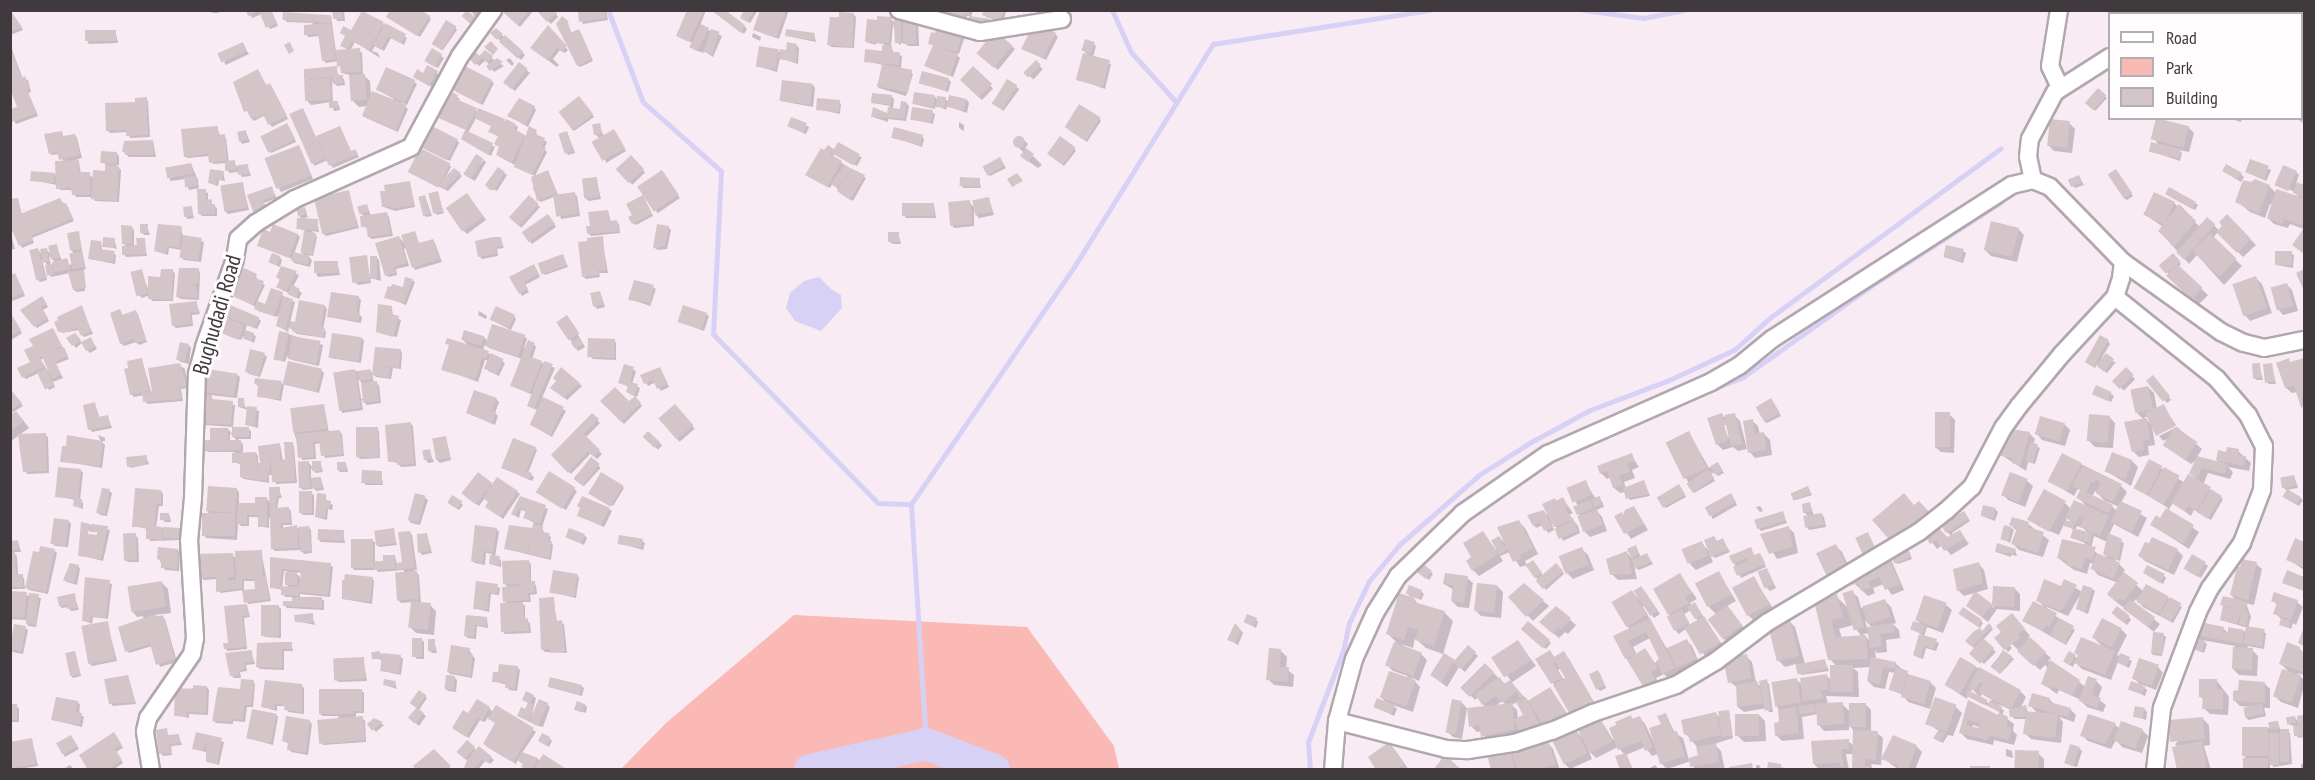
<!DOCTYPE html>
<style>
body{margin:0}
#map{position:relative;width:2315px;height:780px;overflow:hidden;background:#f9ebf4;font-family:"PT Sans Narrow",sans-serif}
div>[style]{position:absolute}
.green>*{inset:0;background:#fab9b4}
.water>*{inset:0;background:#d8d1f6}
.shadow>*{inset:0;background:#0003;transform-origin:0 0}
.stream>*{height:5px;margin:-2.5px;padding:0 2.5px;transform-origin:2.5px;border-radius:2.5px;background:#d8d1f6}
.river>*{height:32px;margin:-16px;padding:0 16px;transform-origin:16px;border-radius:16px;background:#d8d1f6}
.building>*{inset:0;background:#d4c5c8;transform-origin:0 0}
.round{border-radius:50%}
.roads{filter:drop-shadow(2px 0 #b3a7af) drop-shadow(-2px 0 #b3a7af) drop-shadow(0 2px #b3a7af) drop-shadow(0 -2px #b3a7af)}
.street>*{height:16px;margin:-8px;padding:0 8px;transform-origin:8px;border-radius:8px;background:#fff}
span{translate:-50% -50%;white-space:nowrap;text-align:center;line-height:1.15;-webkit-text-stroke:6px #fffcfe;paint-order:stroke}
.street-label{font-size:22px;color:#403a3e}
.frame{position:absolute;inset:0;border:12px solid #403a3e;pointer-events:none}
.legend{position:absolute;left:2108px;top:12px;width:195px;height:108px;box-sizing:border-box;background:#fffcfe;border:2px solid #b3aeb1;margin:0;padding:8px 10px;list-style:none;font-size:18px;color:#403a3e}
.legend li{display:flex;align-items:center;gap:12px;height:30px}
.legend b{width:30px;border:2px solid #b3aeb1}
</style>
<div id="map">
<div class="green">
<i style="clip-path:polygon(794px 615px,1027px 627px,1114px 746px,1119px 769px,621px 769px,666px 723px)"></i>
</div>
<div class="water">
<i style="clip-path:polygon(819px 277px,832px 290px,841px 295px,842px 308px,821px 331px,795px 321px,786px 308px,790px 293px,804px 281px)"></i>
</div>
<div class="shadow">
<i style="clip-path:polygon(10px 10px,23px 30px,10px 35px)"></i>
<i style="clip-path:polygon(219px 10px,219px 13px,212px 13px,210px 10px)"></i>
<i style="clip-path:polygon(247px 10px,271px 10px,278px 26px,270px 29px,262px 14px,252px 18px)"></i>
<i style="clip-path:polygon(334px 10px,344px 10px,345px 21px,337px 21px)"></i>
<i style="clip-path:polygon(471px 10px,487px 10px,474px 26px,464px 16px,476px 19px)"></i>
<i style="clip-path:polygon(502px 10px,534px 10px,520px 27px)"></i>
<i style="clip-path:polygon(538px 10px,553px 10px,558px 17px,551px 24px)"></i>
<i style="clip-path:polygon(579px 10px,606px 10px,608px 20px,583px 24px)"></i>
<i style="clip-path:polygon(694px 10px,706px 10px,700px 26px,722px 36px,713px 57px,704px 51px,703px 53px,695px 50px,694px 44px,678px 35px)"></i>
<i style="clip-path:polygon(714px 10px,723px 11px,745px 27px,747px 29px,744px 34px)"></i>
<i style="clip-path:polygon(746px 10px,758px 10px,750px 23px,744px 20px)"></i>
<i style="clip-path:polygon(761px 10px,789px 10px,779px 39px,754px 29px)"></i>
<i style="clip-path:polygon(939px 10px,973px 10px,971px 17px,992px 23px,990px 32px,971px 29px,969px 26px,970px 16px,967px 16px,966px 23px,941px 19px)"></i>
<i style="clip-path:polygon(985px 10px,1004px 10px,1006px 12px,1003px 22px,986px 17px)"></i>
<i style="clip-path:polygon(363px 13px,407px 38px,404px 45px,391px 38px,384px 51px,375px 46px,372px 51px,378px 53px,380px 58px,355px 42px,350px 51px,359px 50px,362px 53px,363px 75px,370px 81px,371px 96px,393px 101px,394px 99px,378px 90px,414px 82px,417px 84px,407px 105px,401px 102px,408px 109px,398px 132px,366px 118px,367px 106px,359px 107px,353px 101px,350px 75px,342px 73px,339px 61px,326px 63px,323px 60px,320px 36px,308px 37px,306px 34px,313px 23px,287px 22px,284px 19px,331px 16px,336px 52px,349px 51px,342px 45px)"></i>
<i style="clip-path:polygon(854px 15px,856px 17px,854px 48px,831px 47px,829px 44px,840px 19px)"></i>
<i style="clip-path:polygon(429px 17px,431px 19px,420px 37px,391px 19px)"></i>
<i style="clip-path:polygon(891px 19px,895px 23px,901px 19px,904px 23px,918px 21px,919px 46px,908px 46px,904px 42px,899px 45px,893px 24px,891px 47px,894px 53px,902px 56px,901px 69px,913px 74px,906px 96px,879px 88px,877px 86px,883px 65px,865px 61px,883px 52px,884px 44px,876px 43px,876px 45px,866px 42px)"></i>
<i style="clip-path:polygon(567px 22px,572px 34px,581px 33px,593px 61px,580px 67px,578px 65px)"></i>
<i style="left:2302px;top:22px;width:2px;height:25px;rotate:27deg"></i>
<i style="clip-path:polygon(455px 27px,457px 30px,443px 50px,435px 45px)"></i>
<i style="clip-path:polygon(548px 28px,568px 50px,565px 53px,560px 50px,553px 59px,559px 65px,557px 67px,535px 51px)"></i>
<i style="clip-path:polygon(496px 30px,525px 55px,521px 60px,492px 33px)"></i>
<i style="clip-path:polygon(115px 31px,118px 43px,89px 44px,87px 42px)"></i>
<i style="clip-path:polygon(753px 33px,761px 37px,760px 41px,752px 37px)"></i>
<i style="clip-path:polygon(966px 33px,959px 54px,954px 53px,960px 58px,953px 77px,925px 66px,934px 46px,930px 43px,936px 35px)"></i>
<i style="clip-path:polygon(995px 33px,1015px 49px,998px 70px,981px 56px)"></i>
<i style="clip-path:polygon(814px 34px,816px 42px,787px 36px)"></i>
<i style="clip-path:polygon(1055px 34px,1058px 37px,1046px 60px,1023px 49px)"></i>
<i style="clip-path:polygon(10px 44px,23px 79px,28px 80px,31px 92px,28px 93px,38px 116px,16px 124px,10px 112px,19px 108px,10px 84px)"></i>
<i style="clip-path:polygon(242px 44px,249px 54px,226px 65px,224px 62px)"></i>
<i style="clip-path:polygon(1094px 44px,1096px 46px,1093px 57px,1111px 64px,1105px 89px,1077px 79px,1089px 56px,1083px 50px)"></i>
<i style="clip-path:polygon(796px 45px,799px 48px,798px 64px,780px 58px,777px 72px,757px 66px,778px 51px,781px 54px,787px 52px)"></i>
<i style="clip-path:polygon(432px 50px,444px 58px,438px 68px,428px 63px)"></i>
<i style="clip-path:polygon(485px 52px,495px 61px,504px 66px,494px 72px,486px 60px,479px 66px,471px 58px,479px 58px)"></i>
<i style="clip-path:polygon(510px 58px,514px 64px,512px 66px,506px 60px)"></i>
<i style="left:1036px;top:63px;width:9px;height:14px;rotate:41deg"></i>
<i style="clip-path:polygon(519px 64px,530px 73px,515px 91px,507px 84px)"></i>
<i style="clip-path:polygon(336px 68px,339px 77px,344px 79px,345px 85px,337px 86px,332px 81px,333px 103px,339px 105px,340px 110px,334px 111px,331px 102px,311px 105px,308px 102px,310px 82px,306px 78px)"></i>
<i style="left:973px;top:69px;width:28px;height:16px;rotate:44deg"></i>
<i style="clip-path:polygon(258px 71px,267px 86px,272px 87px,288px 119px,272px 127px,264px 116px,254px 121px,252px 119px)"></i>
<i style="clip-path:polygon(437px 73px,439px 75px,432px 87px,417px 79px,423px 75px)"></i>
<i style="clip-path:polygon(948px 79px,951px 82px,948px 92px,920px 82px)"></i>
<i style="clip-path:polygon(491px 81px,494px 83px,483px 105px,451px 88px)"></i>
<i style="left:1008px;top:81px;width:14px;height:27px;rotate:36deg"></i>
<i style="clip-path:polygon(813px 85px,815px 88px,813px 107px,781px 101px)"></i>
<i style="left:2098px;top:90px;width:12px;height:17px;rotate:42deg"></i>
<i style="clip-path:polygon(evenodd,450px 93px,460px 99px,458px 102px,478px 112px,515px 125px,518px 127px,516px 132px,526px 137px,536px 131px,537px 136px,547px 142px,544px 149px,547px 152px,535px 176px,500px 157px,497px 154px,501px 147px,496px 144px,491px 156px,463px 139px,466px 130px,439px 118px,437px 116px,450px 93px,476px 118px,492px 126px,490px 132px,499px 137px,495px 147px,468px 133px,476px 118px)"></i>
<i style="clip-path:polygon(2302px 93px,2304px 95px,2304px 124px,2296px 118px,2302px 118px)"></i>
<i style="clip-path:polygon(891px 96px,894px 99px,893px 109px,901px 111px,906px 103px,909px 106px,906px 121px,888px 119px,888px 122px,873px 117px,889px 115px,890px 106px,873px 103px)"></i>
<i style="clip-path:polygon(934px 96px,938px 100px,945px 99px,949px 102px,967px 100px,969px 103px,967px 113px,947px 106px,946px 110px,936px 105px,935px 109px,914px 104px)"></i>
<i style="clip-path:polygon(146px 99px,148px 101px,150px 137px,130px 138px,128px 132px,110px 133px,107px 130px)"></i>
<i style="clip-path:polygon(581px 100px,594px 117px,574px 131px,572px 129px)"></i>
<i style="clip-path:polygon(839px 102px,841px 104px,840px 114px,817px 109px)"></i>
<i style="clip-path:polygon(534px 107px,536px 110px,528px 127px,509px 116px)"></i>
<i style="clip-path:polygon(303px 110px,316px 138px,339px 128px,351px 152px,355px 151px,359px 157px,333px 168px,328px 160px,314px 166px)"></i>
<i style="clip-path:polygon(932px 112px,935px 114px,933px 124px,911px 119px)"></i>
<i style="clip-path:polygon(1099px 118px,1101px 121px,1087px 142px,1069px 130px)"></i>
<i style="clip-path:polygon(2228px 118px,2242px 118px,2241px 122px)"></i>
<i style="left:792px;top:119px;width:19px;height:8px;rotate:25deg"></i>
<i style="clip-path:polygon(959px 122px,964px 125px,964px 131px,959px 128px)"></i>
<i style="clip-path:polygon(2069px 123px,2075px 129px,2072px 153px,2054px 151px,2048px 145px)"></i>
<i style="clip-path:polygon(599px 125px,604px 137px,616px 133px,626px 151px,606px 163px,600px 139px,596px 135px)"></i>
<i style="clip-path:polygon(217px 127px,220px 136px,226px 138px,229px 163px,234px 162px,237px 167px,247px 165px,251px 176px,242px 177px,239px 172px,229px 173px,226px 163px,213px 164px,210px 156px,188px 158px,185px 156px)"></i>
<i style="clip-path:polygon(289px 127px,296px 142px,271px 153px,269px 151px)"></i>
<i style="clip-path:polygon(2188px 127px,2194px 133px,2189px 152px,2179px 150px,2182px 153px,2180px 161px,2150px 151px,2160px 146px,2153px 138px)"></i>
<i style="clip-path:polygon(61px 132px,64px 137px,75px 135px,77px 138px,82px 158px,69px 162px,79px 162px,81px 174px,89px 174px,94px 179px,107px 173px,107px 165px,102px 162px,117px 154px,119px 156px,119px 165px,116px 165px,121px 170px,119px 202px,95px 201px,93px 197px,76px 197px,73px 190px,60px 190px,57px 185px,32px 180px,33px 173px,57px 175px,64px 162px,59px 154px,52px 155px,50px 153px)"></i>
<i style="clip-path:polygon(246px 132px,250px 142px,242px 144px,240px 141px)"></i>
<i style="clip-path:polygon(567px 132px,575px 153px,568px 155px,566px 152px)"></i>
<i style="clip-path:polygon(922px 136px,924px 139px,922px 147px,893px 137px)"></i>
<i style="clip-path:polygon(1020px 136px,1028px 144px,1025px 148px,1042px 165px,1038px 168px,1024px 158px,1024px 153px,1014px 143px)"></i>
<i style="clip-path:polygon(457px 140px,459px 143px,450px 161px,426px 149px)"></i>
<i style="clip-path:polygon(153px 141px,156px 157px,129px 157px,123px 151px)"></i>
<i style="clip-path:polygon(1074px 148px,1076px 151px,1064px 166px,1048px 153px)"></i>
<i style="clip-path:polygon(301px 150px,313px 179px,281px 192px,279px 189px)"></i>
<i style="clip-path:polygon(833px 150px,862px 157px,857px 166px,835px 154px,832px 157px,866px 178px,853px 201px,841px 194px,833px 183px,830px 188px,810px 177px)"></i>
<i style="left:631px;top:158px;width:20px;height:18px;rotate:45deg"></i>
<i style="clip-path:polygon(1000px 159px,1006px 168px,990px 176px,987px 174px)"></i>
<i style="clip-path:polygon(484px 160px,486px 162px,475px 181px,468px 177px)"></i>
<i style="left:2251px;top:161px;width:22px;height:12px;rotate:24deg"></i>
<i style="clip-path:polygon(191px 164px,198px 180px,199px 190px,208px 193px,208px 201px,217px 208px,217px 216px,202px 216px,199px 213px,199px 188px,189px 190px,185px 179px,171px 181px,169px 179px)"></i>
<i style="clip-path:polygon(449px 164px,451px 167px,445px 178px,454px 170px,462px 176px,448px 191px,407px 171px)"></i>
<i style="clip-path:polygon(498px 169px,507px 175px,497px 191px,490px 187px)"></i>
<i style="clip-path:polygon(548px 171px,559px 197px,574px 194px,577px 196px,580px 216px,561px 219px,556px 196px,541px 202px,538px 200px,533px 188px)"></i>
<i style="clip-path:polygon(223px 172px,225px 181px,219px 180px,218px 186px,209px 183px)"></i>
<i style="clip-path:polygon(2296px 172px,2299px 175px,2296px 184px,2304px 187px,2304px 229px,2290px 224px,2288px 228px,2274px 224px,2268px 218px,2273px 205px,2270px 204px,2265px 218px,2250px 212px,2237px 201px,2269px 186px,2277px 194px,2301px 199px,2293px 191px,2278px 185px)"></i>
<i style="clip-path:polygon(2118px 173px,2133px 196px,2127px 200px,2124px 198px)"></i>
<i style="clip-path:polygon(2226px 173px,2241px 174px,2244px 177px,2241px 182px)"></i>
<i style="clip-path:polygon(664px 175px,680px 198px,658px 213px,656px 211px)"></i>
<i style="clip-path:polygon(2079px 177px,2084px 185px,2075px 188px,2072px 185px)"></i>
<i style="clip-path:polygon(596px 179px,601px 199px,589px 201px,586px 199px)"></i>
<i style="clip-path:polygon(979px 179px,981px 188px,963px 188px,961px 185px)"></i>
<i style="clip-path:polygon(242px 183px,249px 210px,228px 214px,225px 211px)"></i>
<i style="clip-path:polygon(410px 183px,415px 207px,395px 211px,384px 207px)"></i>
<i style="clip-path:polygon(271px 188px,277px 198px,264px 203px,268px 212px,257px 216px,249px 196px)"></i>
<i style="clip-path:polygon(348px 192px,359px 228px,326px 236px,323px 233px)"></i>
<i style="clip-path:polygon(437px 193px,444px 213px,437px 215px,435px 212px)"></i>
<i style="clip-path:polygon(425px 196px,432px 216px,426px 217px,424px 215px)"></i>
<i style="clip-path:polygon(2169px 196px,2195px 203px,2198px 205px,2195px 210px)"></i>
<i style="clip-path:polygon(469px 197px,486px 220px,467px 234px,464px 231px)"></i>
<i style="left:529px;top:197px;width:15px;height:28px;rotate:42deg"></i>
<i style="clip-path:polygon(18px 199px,22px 215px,60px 200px,68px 207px,74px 221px,32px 238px,34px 243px,22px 248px,10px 217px,10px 201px)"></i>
<i style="clip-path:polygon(989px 199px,994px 215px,979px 218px,976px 215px)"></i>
<i style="clip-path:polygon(645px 200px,653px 216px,636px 225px,633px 223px)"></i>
<i style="clip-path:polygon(969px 202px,974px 207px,974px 226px,954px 228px,952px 225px)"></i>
<i style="clip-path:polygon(2174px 203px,2200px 227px,2207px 219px,2220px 231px,2227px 216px,2256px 245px,2243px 257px,2218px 232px,2213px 238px,2242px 266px,2224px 285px,2197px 255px,2189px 264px,2170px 243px,2163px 227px,2143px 213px)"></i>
<i style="clip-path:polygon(367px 205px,371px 216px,387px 214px,389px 217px,393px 236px,372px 239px,369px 237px,368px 228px,362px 226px,364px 217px,361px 213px)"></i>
<i style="clip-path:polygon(934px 205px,936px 218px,906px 218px,904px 215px)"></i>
<i style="clip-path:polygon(191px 208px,194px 218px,188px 219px,185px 216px)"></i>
<i style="clip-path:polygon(304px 209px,308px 217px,302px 219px,299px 216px)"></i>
<i style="clip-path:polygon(608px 211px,611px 222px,619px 224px,620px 233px,591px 236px,588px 233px,591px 227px)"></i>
<i style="clip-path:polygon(551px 219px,556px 227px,532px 244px,524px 233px)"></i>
<i style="clip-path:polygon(317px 220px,319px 232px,312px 231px,317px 237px,313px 256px,307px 255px,312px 260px,310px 267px,294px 263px,292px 259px,259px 245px,271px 234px,274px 226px,298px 235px,300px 237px,294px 254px,305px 256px,301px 252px,306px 231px,298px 228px)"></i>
<i style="clip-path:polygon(147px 226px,150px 235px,144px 235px,141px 232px)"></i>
<i style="clip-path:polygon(132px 227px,134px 230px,134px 247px,138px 247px,144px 239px,147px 256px,126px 257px,124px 254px,127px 247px,123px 243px)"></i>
<i style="clip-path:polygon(668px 227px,671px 230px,667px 249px,657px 250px,655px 247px)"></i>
<i style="clip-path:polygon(181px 228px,183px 236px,204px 242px,201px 262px,184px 260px,181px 257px,183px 250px,169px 248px,168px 255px,155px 251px)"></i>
<i style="clip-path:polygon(2018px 229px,2024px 235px,2017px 262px,1991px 256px,1985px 250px)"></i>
<i style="clip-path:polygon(10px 231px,15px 249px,10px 250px)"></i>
<i style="clip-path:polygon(414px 232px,420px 245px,433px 240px,435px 243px,442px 262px,415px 270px,406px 248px,404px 249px,409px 266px,396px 269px,397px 275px,389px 277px,386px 275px,399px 237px,405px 244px)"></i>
<i style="clip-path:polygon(evenodd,78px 233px,86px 269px,83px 270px,85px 291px,77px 292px,74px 290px,70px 273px,51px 277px,45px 260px,42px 260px,47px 280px,40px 282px,37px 279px,38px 250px,43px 255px,46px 249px,51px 255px,56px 245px,62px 261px,66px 260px,69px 265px,73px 264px,74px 254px,72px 251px,78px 233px,49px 256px,56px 263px,51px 265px,49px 256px)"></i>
<i style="clip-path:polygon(898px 233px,901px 244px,893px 244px,890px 242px)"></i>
<i style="clip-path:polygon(602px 238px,608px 273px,599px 273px,600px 277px,586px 279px,583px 276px)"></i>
<i style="clip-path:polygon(114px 239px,117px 249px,104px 246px)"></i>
<i style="clip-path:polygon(500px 239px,504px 248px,497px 249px,498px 256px,482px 259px,480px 257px)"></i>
<i style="clip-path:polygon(101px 242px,102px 250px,116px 255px,115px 264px,90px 259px)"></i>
<i style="clip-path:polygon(1963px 251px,1966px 253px,1963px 263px,1944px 257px)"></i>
<i style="clip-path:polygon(2291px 253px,2294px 255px,2293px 268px,2276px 265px)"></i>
<i style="clip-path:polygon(2173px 255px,2181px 264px,2178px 267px,2208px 295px,2199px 304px,2161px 266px)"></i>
<i style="clip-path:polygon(563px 256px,568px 267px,545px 275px,543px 272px)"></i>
<i style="clip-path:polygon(279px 257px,282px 260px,280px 267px,271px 263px)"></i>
<i style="clip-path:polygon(366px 257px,371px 283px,358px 285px,355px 282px)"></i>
<i style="clip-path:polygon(376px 257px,379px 260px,381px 281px,374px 279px)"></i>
<i style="clip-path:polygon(337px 262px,340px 275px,318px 277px,316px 274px)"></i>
<i style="clip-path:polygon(282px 268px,299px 275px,293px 287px,302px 293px,299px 299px,278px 287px)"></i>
<i style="clip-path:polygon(536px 268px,540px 277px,525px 285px,529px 292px,522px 296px,511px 278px)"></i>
<i style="clip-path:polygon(198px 270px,200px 272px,199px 300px,181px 299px,178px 297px)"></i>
<i style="clip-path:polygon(141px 271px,149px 291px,172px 271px,175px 273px,173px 301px,152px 301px,150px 295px,142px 298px,139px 295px)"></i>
<i style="clip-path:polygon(15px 275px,25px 296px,10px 302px,10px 276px)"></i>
<i style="clip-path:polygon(256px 275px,257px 280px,265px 285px,257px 302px,266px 305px,282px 293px,284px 298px,295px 302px,290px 323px,296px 324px,325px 306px,327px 309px,323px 329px,326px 332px,325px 338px,297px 334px,289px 327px,288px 332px,281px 328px,281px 311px,277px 317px,258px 311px,256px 307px,232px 295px,237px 284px,234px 280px)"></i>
<i style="clip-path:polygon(2256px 278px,2262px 284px,2272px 313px,2250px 321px,2245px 315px)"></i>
<i style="clip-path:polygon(412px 280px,415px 282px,406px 305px,386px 297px,404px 289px)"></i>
<i style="left:635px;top:282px;width:22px;height:18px;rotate:18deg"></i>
<i style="clip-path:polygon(2286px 284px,2292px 290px,2298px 311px,2283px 315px,2278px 309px)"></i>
<i style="clip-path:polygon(600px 292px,605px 307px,597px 309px,595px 306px)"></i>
<i style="clip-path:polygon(358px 297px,361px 300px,359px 314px,362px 317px,361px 323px,329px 317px)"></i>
<i style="clip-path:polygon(44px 300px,48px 307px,43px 310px,49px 321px,37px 328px,22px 310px)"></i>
<i style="clip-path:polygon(196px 302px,200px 314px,192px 315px,193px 326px,176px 328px,173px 325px)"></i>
<i style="clip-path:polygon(81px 307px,93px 334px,84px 337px,79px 330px,62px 333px,60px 331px)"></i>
<i style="clip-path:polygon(392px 308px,393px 316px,401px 320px,397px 337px,377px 331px)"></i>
<i style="clip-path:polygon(120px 310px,123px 316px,136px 312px,138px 314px,147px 342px,139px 345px,136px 342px,124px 346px,121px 343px)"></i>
<i style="clip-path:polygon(479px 311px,487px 316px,486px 319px,478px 315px)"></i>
<i style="clip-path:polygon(10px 314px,22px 333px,10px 341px)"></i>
<i style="clip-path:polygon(706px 314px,709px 316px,704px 331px,679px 321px)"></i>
<i style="clip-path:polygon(225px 315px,258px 318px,261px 321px,257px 329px,247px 325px,245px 331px,256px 336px,254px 343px,243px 336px,241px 340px,224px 334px,221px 331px,230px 320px)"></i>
<i style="clip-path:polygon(514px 316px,516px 319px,511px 330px,491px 319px)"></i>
<i style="clip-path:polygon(569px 319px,585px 347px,578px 351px,558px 322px)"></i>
<i style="clip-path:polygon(evenodd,53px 330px,69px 359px,56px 364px,63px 378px,53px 382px,55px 387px,49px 390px,39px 373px,26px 379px,24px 377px,32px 363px,35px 347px,53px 330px,44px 358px,53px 377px,40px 360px,44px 358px)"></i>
<i style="clip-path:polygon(288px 334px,323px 345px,319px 366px,292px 360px,287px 356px,285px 362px,275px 358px)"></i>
<i style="clip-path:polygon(524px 336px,527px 339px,524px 348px,534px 344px,536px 347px,532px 359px,555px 368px,542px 398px,566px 411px,552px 437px,530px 424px,537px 410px,529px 406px,533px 395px,512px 386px,522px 359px,489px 348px,485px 344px,483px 350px,505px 363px,499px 376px,488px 371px,489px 361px,485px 360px,478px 382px,443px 369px,450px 346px,447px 343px,469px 346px,463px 340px,484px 337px,488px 342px)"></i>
<i style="clip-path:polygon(77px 337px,82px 343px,76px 348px,69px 339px)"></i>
<i style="clip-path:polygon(362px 338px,364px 341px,361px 363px,331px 358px)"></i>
<i style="clip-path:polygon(614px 340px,616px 343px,616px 360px,593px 359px,591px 357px)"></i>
<i style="clip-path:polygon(2108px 341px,2110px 344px,2101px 359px,2116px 362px,2107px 373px,2097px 364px,2095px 368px,2088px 364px)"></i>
<i style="clip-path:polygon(93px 342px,97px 349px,90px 353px,87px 350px)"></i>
<i style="clip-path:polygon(189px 345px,191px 348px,189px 364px,181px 362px,178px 360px)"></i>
<i style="clip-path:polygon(377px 348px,400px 350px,402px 353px,401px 369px,393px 368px,391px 379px,376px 377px,372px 373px,374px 383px,379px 385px,381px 403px,367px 405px,361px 399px,364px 399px,362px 383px,358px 379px,363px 410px,342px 413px,335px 373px,369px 370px,374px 374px)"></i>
<i style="clip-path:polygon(264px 355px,267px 357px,260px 377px,249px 374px,247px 371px)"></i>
<i style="clip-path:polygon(142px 360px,151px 392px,179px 365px,185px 369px,188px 388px,181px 389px,183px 401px,147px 404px,144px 395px,134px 397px,131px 394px)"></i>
<i style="clip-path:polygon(2288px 360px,2292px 364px,2304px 360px,2304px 410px,2297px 392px,2292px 393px,2286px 388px)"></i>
<i style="clip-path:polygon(2271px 364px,2276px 384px,2269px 384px,2267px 382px)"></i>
<i style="clip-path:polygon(2259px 365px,2263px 380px,2257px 380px,2254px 378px)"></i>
<i style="clip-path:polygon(625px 366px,636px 371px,632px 384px,640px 388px,637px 397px,630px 394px,627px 392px,629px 387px,620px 383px)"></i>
<i style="clip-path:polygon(659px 368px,669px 387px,661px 391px,656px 382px,648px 386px,642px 376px)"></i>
<i style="clip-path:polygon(561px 369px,582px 386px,567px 400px,555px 390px)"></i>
<i style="clip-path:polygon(321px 370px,324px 373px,319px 393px,284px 383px)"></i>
<i style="left:2126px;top:370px;width:13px;height:16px;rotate:45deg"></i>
<i style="clip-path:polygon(237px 375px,240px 377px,237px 398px,210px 395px,214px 401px,235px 405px,233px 427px,205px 425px,202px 422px,209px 396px,205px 392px)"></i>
<i style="clip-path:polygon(2153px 377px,2171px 400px,2167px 403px,2148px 381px)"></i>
<i style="clip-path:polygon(281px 383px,284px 385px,281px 401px,258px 396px,259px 387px,256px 384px)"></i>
<i style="clip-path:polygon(evenodd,2148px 387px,2154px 393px,2157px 409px,2163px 406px,2176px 425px,2157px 434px,2152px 426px,2155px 445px,2148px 446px,2149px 455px,2139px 457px,2133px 451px,2144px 420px,2136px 412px,2148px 387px,2144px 417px,2148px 417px,2152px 425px,2144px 417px)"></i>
<i style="clip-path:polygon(10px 389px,23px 406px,10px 414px)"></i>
<i style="clip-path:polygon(2094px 394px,2111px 394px,2114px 396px,2111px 402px)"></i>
<i style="clip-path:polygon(635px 398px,642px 406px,624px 424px,602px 401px,629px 403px)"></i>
<i style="clip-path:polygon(496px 399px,499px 402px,495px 413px,498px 416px,495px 425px,467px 413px)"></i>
<i style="clip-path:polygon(244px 400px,245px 407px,259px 411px,258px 428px,247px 425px,248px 410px,239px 407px)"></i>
<i style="clip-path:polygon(1771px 400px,1781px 416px,1767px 423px,1764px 421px)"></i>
<i style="clip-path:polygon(95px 404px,100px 419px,108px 417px,112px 428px,92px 432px,90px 429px)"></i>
<i style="clip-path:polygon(324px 405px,329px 433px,340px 432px,342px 434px,344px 456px,325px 458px,321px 443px,315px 444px,316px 459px,302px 460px,294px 432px)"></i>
<i style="left:675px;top:406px;width:30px;height:20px;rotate:49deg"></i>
<i style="clip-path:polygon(evenodd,1722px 414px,1724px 417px,1734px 415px,1740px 421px,1747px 449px,1738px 451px,1733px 447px,1723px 450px,1717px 444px,1722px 414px,1727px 423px,1730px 436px,1727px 437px,1722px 424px,1727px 423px)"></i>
<i style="clip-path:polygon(1949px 414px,1955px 420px,1954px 453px,1941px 452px,1935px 447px)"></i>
<i style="clip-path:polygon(592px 415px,600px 423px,585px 438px,602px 454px,597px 459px,591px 453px,571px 474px,553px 455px)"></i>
<i style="clip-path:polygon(10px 417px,22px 419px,29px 428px,10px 442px)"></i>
<i style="clip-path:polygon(2109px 417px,2115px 423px,2113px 448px,2095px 447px,2089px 441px)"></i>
<i style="clip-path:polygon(1752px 421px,1758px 426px,1760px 435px,1764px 434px,1770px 440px,1772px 455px,1755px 458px,1750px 452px)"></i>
<i style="clip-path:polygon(411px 424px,413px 426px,416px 466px,401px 467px,398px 463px,389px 461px)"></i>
<i style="clip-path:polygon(2064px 424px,2070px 430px,2065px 446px,2042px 440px,2037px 434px)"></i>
<i style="clip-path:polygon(2177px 427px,2202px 449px,2197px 457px,2217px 463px,2219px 452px,2227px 454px,2238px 451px,2251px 463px,2249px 471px,2228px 467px,2233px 472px,2230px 479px,2208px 473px,2203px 485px,2223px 499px,2211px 520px,2194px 510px,2191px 516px,2173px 503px,2168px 511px,2199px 532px,2189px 549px,2152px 525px,2161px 520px,2168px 508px,2134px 487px,2161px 468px,2185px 483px,2197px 480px,2190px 473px,2196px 460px,2191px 464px,2171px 450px,2170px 438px,2163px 441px,2159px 436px)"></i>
<i style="clip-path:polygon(evenodd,228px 429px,233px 435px,248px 429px,251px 431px,251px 439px,238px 439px,243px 444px,243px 454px,256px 453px,258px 456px,258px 465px,280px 444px,283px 461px,287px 461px,286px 444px,292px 443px,294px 446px,297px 483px,276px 484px,273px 475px,269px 475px,269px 483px,244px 479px,241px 477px,242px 465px,234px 462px,234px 452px,208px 452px,206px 450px,211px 442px,228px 429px,230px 433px,238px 442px,230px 442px,230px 433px)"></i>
<i style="clip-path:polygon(377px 429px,379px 431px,380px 458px,360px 459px,358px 457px)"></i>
<i style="left:649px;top:433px;width:18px;height:6px;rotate:43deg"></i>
<i style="clip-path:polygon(1689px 433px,1709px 468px,1718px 464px,1724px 473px,1718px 476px,1715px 472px,1711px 474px,1715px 481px,1694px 493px,1668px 444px)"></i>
<i style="clip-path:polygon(2029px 433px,2035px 439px,2033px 445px,2040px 448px,2035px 464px,2028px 462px,2026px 471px,2000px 454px)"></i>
<i style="clip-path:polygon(45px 435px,48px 437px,49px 473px,27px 474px,20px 451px,19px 436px)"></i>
<i style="clip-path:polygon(98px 435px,105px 438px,105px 441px,101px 441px,105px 445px,102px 468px,61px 461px,101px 442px)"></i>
<i style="clip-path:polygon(446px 438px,451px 460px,440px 463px,437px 460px)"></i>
<i style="clip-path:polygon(535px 448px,537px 450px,528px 473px,534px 477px,532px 481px,503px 468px)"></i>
<i style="clip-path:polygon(429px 451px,434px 462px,428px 463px,426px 460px)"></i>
<i style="clip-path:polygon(1631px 455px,1639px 467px,1632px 470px,1635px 478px,1624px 482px,1626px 488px,1644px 482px,1650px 496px,1630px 500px,1625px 492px,1620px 493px,1614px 488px,1611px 477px,1607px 479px,1601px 473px)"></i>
<i style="clip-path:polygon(146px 457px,149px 464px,131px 468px,129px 466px)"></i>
<i style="left:591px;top:459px;width:13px;height:25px;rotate:42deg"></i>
<i style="clip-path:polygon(2132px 461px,2138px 467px,2131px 486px,2106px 471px)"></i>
<i style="clip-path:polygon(320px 462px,323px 472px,316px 473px,311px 468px,311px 479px,321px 479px,324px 490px,316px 491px,312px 486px,312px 489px,303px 490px,300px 487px,309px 463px,313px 468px)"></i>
<i style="clip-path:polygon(346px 464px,348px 472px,340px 472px,338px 470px)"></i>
<i style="clip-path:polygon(evenodd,2081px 464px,2121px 486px,2127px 492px,2121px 503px,2147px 518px,2138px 537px,2114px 524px,2109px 535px,2124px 543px,2120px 561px,2114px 559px,2125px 570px,2123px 573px,2143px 591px,2168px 598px,2182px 607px,2173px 623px,2143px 607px,2136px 599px,2133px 603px,2160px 624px,2154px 632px,2114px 600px,2118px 583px,2098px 575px,2093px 569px,2095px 564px,2090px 563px,2087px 574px,2074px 570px,2058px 558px,2084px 546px,2085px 543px,2072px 538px,2074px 530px,2064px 524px,2059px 535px,2038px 526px,2032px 520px,2065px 503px,2071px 509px,2087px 507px,2078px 497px,2081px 490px,2078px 489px,2074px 496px,2050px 481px,2081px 464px,2095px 491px,2108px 504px,2092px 497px,2095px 491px,2081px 464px,2106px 501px,2119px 507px,2117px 511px,2106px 501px,2081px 464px,2067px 518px,2074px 525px,2065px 522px,2067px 518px,2081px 464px,2077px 526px,2083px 528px,2089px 534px,2075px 530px,2077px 526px,2081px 464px,2094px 536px,2107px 542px,2104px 554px,2111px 561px,2100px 556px,2091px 548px,2094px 536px)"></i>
<i style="clip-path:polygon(81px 470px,83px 473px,80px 500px,83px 503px,83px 509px,75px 506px,75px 500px,57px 496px)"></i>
<i style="clip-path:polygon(381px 472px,383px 485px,366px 485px,363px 482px)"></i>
<i style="clip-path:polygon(550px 473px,577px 491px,566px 510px,541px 494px)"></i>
<i style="clip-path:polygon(2294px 476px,2298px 488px,2286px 490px,2283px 487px)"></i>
<i style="clip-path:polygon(498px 479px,520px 494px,503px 519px,490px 509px,490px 503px,485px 498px,479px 506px,466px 497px,491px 484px,493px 486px)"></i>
<i style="clip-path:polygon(2027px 481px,2033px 486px,2025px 507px,2008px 500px,2003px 494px)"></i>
<i style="clip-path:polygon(1585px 482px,1596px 499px,1602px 501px,1604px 507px,1596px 510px,1602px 517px,1607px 531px,1590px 537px,1584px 531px,1578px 513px,1578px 506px,1569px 488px)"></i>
<i style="clip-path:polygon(622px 486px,624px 488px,613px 506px,595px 496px)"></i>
<i style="clip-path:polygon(1679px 486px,1686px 497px,1666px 508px,1663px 506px)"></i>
<i style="clip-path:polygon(1808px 488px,1812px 495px,1796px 500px,1794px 497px)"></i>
<i style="clip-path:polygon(279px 489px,282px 498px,279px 498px,277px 509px,289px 509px,291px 511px,292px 525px,283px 525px,283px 529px,309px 528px,311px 530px,312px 553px,304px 554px,301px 550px,275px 551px,272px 548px,271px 518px,269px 518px,269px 528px,259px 526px,259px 517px,249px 517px,249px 526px,241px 526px,238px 523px,237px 540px,206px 538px,204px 535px,210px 514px,206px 510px,237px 490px,239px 492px,239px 505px,257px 505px,266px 498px,271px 503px)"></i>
<i style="clip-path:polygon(109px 491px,112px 493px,107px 516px,100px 515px,98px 512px)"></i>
<i style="clip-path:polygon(161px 491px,163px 494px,163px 506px,159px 506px,156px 528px,181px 529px,183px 540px,150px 541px,148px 529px,133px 526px)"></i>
<i style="clip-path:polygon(311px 493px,314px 495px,314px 515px,303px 515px,301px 513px)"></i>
<i style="clip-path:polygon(325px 495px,327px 502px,333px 505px,332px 510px,328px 509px,327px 520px,316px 517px)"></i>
<i style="clip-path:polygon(520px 497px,548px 509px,542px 527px,544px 533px,551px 537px,550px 542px,553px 545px,551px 560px,506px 549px,533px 530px,534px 523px,525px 518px,527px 512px,521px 510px,519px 518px,512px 514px)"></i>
<i style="clip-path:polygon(425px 498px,428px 500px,420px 525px,411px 523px,409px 520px)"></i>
<i style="clip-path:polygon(1733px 498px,1737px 505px,1713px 519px,1711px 516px)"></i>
<i style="clip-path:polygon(2300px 498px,2303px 500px,2299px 506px,2287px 499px)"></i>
<i style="clip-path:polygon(1563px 499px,1573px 513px,1569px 515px,1578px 526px,1580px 533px,1563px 541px,1558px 529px,1551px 522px,1554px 530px,1548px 533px,1543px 525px,1536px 528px,1534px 525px,1544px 512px,1551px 518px,1555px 500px,1557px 502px)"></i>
<i style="clip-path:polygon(461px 503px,463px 505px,459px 510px,451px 505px)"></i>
<i style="clip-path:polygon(1810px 504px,1814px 516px,1822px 515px,1824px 517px,1826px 527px,1809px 530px,1807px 527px,1809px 517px,1805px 513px)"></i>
<i style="clip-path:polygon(1760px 506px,1763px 511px,1760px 512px,1756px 507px)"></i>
<i style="clip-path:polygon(1634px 507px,1648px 530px,1631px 539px,1616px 517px,1624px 517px)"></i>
<i style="clip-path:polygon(609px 509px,612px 511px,604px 527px,579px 516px)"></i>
<i style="clip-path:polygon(1995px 509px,1998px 512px,1995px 521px,1982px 516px)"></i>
<i style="clip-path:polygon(1783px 513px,1787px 523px,1761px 531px,1759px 529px)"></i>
<i style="clip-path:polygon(169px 514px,171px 522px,165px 522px,162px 519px)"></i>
<i style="clip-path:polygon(1966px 515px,1970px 521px,1952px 533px,1953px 536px,1960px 532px,1969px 544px,1951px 555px,1942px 545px,1937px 549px,1926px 534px,1908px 549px,1912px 559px,1898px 564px,1895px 562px,1892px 553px,1928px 532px,1948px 538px,1952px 536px,1947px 532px)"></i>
<i style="clip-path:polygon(68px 521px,71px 524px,68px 547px,55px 546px,52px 543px)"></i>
<i style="clip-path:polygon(1519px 522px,1525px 528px,1538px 554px,1525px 561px,1527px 565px,1520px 567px,1510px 552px,1500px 556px,1503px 561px,1479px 576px,1473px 570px,1473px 557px,1483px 533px,1496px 550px,1499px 537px,1507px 545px)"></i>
<i style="clip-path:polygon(evenodd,82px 524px,110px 530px,103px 561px,80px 555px,82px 524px,87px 530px,99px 531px,98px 537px,86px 536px,87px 530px)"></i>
<i style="clip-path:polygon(2028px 524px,2049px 540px,2043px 557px,2019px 550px,2013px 544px,2017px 531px,2011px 525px)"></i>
<i style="clip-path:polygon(1788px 527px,1794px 533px,1798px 553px,1777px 559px,1762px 535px)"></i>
<i style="clip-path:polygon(2005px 527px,2014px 529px,2010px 543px,2002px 538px)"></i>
<i style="clip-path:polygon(496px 529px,499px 532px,495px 557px,501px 560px,501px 567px,490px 564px,492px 554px,486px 553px,485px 565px,475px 563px,472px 561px)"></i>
<i style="clip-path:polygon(393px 530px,397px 545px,379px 547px,375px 543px,375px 562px,385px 562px,395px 556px,397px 564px,404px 563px,410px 532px,412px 535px,417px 570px,414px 570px,419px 575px,421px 604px,430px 605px,436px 611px,434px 635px,416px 633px,410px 627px,413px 602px,401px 603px,398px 600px,404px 570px,378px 572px,375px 568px,375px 570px,354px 570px,352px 567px,372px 540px,377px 544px)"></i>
<i style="clip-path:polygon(343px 532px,345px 543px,321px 542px,319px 540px)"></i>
<i style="clip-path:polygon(135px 535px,138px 538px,139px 562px,128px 562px,125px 560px)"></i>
<i style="clip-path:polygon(427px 535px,432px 553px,422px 555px,420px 552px)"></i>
<i style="clip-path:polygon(584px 535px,587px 538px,584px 545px,567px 537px)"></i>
<i style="clip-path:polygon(1714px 537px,1718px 542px,1723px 540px,1730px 552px,1715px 558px,1709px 553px,1713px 562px,1696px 570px,1690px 564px,1701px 543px,1711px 553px)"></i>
<i style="clip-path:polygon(2153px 539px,2177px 550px,2183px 556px,2174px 575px,2145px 561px,2140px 556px)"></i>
<i style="clip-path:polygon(2296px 540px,2304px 544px,2304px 570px,2288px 559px)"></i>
<i style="clip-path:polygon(642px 541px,645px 543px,643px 550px,619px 543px)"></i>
<i style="clip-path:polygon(18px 542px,21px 552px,13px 552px,17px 556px,18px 575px,24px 578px,25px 589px,10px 589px,10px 543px)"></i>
<i style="clip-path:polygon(1836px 546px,1842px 552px,1853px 576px,1886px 556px,1892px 562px,1904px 590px,1892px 595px,1884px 584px,1873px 588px,1875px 593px,1868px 596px,1855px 584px)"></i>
<i style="clip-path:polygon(1636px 547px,1641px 557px,1647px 554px,1653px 564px,1639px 570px,1634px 566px,1637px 579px,1618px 580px,1612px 574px,1627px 553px,1633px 559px,1629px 550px)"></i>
<i style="clip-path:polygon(1750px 548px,1755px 557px,1762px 557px,1766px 567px,1741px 578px,1734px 563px)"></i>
<i style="clip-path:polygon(1582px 549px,1588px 555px,1594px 570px,1573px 579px,1567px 573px)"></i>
<i style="clip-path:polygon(178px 550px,180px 553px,179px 571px,165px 570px,159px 559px)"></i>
<i style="clip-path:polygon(2015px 550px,2017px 556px,2011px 555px,2011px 557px,1996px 552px)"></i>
<i style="clip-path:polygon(55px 551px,57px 553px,48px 594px,29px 590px,26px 587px,40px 554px)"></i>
<i style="clip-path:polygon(evenodd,261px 551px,271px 601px,248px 604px,244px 590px,220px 593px,217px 579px,203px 580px,200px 566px,195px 563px,232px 555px,237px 559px,261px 551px,244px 581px,256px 581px,257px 590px,244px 592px,244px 581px)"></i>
<i style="clip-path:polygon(2193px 556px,2208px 566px,2201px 578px,2188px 571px)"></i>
<i style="clip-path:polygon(evenodd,272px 559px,330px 565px,333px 567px,330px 597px,300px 594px,300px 598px,321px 598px,324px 601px,324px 610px,287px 608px,284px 605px,293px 602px,293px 597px,285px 597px,282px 590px,272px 587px,272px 559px,284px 571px,287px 571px,286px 584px,290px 588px,282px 588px,284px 571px,272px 559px,295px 572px,302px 573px,302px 579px,295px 572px)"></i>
<i style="clip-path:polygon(529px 562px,531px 564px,531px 583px,536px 585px,537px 594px,530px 595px,531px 602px,521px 602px,525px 606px,525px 620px,530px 623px,531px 633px,505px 634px,503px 632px,508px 604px,504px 601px,509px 588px,504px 583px)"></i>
<i style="clip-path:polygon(1535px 564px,1543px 576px,1556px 565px,1564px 574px,1546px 590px,1527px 566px)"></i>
<i style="clip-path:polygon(1979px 564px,1984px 570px,1988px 589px,1964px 596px,1958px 590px)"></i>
<i style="clip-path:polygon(2256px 564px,2262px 569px,2254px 605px,2246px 603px,2251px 617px,2248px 628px,2266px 633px,2264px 649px,2248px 646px,2247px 649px,2252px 650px,2258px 656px,2257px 676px,2239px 675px,2233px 669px,2235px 646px,2202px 640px,2207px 644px,2204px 653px,2191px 648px,2201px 641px,2193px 633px,2223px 628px,2229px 634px,2244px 631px,2247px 634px,2248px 628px,2221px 620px,2224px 598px,2238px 602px,2231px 595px,2241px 569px)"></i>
<i style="clip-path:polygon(78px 566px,80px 569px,77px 585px,67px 582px,64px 580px)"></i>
<i style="clip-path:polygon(1431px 572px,1433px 574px,1429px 580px,1421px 574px)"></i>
<i style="clip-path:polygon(1719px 573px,1736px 601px,1727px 606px,1747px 632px,1730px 644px,1724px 639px,1716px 614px,1709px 607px)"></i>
<i style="clip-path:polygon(1769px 573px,1776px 588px,1770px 591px,1767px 588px)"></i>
<i style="clip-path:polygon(577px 575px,579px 578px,576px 598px,551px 592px)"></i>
<i style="clip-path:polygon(evenodd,1680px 575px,1697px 599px,1690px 603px,1692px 606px,1697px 607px,1725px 649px,1707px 659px,1687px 628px,1679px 634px,1676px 631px,1669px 614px,1680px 575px,1691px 610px,1698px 621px,1690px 625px,1684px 614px,1691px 610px)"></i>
<i style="clip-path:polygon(2147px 575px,2164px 576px,2166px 578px,2163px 584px)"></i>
<i style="clip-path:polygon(1753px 577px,1774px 610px,1754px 621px,1748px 615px)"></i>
<i style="clip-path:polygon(87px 578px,112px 584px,108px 619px,93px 617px,92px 624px,83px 620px)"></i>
<i style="clip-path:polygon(372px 578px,374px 581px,372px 604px,343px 599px)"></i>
<i style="clip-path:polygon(1467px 578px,1473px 583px,1469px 608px,1458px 607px,1452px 601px,1454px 590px,1444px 584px)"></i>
<i style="clip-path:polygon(2065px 581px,2082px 592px,2092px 589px,2095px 591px,2088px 614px,2077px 609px,2080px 595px,2068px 616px,2047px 607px,2046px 609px,2075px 630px,2066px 645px,2024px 621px,2046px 609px,2038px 600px,2062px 588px)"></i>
<i style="clip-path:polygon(477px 582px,500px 588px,499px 595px,491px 594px,489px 612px,474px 608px)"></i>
<i style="clip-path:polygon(162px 583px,168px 589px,171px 613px,154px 615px,165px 619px,177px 662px,160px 667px,152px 646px,129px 653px,127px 651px,144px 621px,143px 616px,137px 617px,132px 611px)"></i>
<i style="clip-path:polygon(1497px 586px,1503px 592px,1501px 618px,1481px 616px,1475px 610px)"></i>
<i style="clip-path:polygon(1994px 588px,2014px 588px,2020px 594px,2020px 611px,1997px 609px,1988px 622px,1968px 606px,1991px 605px,1994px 608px)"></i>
<i style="clip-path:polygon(evenodd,1644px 590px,1660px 614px,1654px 618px,1645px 605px,1643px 607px,1667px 649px,1686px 640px,1692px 646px,1700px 665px,1669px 679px,1664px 674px,1656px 678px,1660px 685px,1650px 691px,1626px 658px,1615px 637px,1630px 629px,1627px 626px,1631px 591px,1639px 599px,1644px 590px,1650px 638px,1661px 660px,1655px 663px,1645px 650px,1637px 655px,1633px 647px,1650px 638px)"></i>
<i style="clip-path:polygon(1421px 591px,1424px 594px,1421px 600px,1411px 596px,1419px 605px,1444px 612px,1453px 621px,1443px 654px,1426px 648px,1415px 638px,1413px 648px,1404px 645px,1403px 647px,1421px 654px,1427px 660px,1419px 681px,1411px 677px,1420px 687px,1413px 712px,1393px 705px,1397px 709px,1394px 716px,1375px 706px,1387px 703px,1382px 698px,1408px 676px,1393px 671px,1387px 665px,1396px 642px,1388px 634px,1413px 599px,1408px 594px)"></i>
<i style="clip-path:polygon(10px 592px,41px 598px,36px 627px,28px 626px,26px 620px,10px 619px)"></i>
<i style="clip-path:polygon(evenodd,1852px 592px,1858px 597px,1861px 608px,1885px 601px,1891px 607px,1896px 623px,1893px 624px,1899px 630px,1900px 638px,1886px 640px,1887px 652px,1877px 653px,1875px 650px,1876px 659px,1895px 663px,1909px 675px,1930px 682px,1936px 688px,1930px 709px,1908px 702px,1903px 695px,1891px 690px,1896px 673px,1889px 672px,1885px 689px,1874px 687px,1868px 681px,1871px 667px,1853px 668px,1858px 672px,1859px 697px,1826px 696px,1828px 705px,1842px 704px,1850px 712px,1865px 704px,1871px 710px,1871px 732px,1877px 733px,1883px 738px,1881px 765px,1871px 764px,1873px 770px,1853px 770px,1854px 754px,1846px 754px,1849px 770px,1820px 770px,1814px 764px,1848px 741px,1854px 746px,1854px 731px,1849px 725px,1849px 730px,1824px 731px,1819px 725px,1818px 714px,1802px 717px,1804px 739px,1782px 741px,1776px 735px,1781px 711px,1777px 707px,1797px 680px,1803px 686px,1827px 676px,1832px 681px,1837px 667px,1830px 659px,1816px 602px,1836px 596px,1848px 608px,1852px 592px,1865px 620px,1872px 627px,1867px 628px,1865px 620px,1852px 592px,1853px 625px,1862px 637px,1842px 638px,1839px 629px,1853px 625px,1852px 592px,1870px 633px,1871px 642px,1863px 634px,1870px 633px)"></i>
<i style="clip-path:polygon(74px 595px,79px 610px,71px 611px,68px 607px,62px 608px,60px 606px)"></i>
<i style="clip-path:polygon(1510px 597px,1543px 601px,1549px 606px,1533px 621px)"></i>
<i style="clip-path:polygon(553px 598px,557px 622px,564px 624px,567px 653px,545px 652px,542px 649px)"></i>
<i style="clip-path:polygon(2273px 601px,2297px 602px,2303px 607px,2296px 625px,2293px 623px,2291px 629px,2281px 624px,2281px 619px,2275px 613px,2278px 605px)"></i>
<i style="clip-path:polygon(247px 605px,250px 617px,244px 618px,247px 649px,228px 651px,225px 648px,230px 644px,226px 607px)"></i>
<i style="clip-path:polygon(1946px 605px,1952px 610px,1943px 633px,1927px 627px,1924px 637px,1939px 643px,1936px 651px,1926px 648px,1923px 659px,1917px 657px,1915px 655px,1921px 634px,1912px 629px,1922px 626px,1917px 620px)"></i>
<i style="clip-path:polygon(278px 606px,281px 609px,281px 638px,265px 637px,263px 635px)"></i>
<i style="clip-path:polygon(1556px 608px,1576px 625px,1568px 634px,1565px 632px,1559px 638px,1547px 628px)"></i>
<i style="clip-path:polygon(312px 615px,315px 625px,296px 621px)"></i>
<i style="clip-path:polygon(1963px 616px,1981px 621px,1983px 623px,1980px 628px)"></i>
<i style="clip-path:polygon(2115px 616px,2129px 617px,2131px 620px,2127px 625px)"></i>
<i style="clip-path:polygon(467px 617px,487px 618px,488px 628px,477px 626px,476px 639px,468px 638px,465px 636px)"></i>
<i style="clip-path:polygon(1256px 620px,1258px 622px,1256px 628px,1245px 622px)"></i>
<i style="clip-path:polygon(1789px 621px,1795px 627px,1805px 664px,1825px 661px,1829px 671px,1801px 675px,1796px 664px,1785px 667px,1779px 661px)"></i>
<i style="clip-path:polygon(2018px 621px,2030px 636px,2028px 638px,2051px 658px,2048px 661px,2086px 687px,2096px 681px,2102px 687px,2098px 699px,2106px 705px,2103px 712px,2087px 707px,2079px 699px,2059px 690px,2057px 694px,2043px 684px,2050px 670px,2045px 665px,2040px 670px,2012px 644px)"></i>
<i style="clip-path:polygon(107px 622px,117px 661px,92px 666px,90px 664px)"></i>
<i style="clip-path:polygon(1529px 623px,1551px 643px,1546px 649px,1525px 632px)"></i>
<i style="clip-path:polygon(1236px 625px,1243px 633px,1238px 645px,1229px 639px)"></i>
<i style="clip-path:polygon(1989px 625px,1993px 629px,1983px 640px,1996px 652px,1984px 664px,1971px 653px,1975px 649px,1967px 641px,1982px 633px)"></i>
<i style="clip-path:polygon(25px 628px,28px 630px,23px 654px,13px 652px,11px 649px)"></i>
<i style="clip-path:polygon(2121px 629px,2127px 635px,2117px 655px,2132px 661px,2129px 668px,2118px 662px,2111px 680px,2082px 669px,2075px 662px,2073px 667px,2068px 664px,2075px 656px,2077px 659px,2104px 648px,2094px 638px)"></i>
<i style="clip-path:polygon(2000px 635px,2012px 648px,2008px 652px,1996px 638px)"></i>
<i style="clip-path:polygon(2163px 635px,2166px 637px,2162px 656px,2153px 655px,2151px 652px)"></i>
<i style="clip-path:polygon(421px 639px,424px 642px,424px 659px,417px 659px,415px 657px)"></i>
<i style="clip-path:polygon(434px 640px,437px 653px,432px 653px,430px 651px)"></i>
<i style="clip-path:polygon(evenodd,1518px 642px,1536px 666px,1511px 683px,1529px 702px,1550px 689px,1571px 719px,1551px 731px,1541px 719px,1545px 733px,1488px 742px,1482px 731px,1477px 732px,1471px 726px,1486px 708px,1478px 697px,1475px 700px,1462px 686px,1485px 665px,1506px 685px,1511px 681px,1494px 658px,1518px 642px,1502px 701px,1506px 705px,1494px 707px,1502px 701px,1518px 642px,1518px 701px,1525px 715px,1518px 719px,1517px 710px,1512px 705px,1518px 701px)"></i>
<i style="clip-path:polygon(258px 644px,291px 644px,293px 651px,284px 651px,284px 670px,260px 669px,257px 666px)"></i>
<i style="clip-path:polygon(1468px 647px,1478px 656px,1465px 672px,1459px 667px,1447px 687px,1431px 675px,1454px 661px,1456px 662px)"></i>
<i style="clip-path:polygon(2299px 648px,2304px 654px,2304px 675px,2297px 673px,2304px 680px,2304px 686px,2298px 708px,2281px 702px,2275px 696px,2290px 673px,2281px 664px)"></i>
<i style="clip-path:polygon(469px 650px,475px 659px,472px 678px,451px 674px,457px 680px,456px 692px,448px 691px,446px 689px,454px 677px,448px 672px)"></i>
<i style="clip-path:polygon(1281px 651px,1287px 657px,1286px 669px,1294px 675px,1293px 687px,1274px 685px,1268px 679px)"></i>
<i style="clip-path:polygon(75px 652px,81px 676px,73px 678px,71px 675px)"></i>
<i style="clip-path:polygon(251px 652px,255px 664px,246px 665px,247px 671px,240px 672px,241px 678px,234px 678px,232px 676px)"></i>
<i style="clip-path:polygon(evenodd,1549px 652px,1555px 658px,1564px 653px,1569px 659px,1598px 709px,1578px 721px,1537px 659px,1549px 652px,1561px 668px,1567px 678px,1564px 680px,1558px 670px,1561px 668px)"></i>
<i style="clip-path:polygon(2003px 652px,2014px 659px,2000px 674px,1991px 666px)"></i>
<i style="clip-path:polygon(380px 653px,384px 657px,401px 657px,403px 659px,401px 675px,382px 671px,383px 660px,373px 658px)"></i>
<i style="clip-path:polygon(1746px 656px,1752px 662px,1756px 682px,1762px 688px,1766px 681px,1769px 684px,1773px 712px,1769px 712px,1767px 708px,1744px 712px,1738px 707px,1738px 688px,1730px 682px,1739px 661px)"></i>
<i style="clip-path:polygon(363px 659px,367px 681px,339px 682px,336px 680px)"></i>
<i style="clip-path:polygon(evenodd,1961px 659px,2020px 691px,2026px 697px,2020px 709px,2026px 707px,2028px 713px,2038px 714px,2030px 705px,2049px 699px,2055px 705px,2070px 709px,2076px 715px,2074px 722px,2059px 717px,2063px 722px,2061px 743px,2031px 739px,2025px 733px,2027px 719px,2014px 719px,2011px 710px,1998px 704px,2004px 711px,2002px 715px,2014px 724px,2013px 731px,2017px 735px,2014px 745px,1994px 740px,1993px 745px,1967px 739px,1961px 733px,1969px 702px,1999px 718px,2000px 712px,1968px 696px,1967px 699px,1946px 685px,1961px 659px,1972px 689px,1980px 697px,1970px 693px,1972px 689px,1961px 659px,1982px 694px,1992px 700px,1990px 704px,1980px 698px,1982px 694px,1961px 659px,1973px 725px,1979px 727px,1979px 730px,1972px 728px,1973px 725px)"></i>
<i style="clip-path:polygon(517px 667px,520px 670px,517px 691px,509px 690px,507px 685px,493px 681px)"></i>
<i style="clip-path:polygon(2158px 667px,2163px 673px,2156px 690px,2141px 684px,2147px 690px,2145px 696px,2130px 689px,2142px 687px,2133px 677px)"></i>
<i style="clip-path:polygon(1600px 674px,1606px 688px,1600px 691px,1597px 688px)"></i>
<i style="clip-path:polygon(128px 676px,136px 704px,113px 706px,110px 703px)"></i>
<i style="clip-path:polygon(2217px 681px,2229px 697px,2228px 715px,2210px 714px,2204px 708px,2204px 700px,2200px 696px)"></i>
<i style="clip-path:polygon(253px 682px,255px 684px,253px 707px,247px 707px,245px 722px,233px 721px,233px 724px,216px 723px,213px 720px)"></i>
<i style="clip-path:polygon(395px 682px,397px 689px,385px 685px)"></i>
<i style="clip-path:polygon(2264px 683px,2270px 689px,2270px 708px,2264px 708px,2266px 716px,2249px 720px,2246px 718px,2252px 707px,2240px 706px,2234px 700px)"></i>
<i style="clip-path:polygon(302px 686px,304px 688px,304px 714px,288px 712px,286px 706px,277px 706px,277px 711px,263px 707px)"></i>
<i style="clip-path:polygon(581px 686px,584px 688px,582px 696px,549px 687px)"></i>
<i style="clip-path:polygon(207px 687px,209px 690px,208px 715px,189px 714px,189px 718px,175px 715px,177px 690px)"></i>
<i style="clip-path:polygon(361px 690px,364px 693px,364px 713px,356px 713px,356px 718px,365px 720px,366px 742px,323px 745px,321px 742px,339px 716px,323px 716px,320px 714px)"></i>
<i style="clip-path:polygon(425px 696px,427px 698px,419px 710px,426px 716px,419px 726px,410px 718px,418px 709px,414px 706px)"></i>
<i style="clip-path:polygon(533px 696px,536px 698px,530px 722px,519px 716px,526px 711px,529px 704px,524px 700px)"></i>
<i style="clip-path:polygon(78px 702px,80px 705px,79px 714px,84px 717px,82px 727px,53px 720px)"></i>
<i style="clip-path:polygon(1461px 702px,1467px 708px,1462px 739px,1453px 737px,1447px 731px)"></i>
<i style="clip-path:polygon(547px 704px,550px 707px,543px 727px,535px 725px,533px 722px)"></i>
<i style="clip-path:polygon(10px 705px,19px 708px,19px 722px,10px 722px)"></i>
<i style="clip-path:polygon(585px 705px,587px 707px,586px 713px,576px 709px)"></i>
<i style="clip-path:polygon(497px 707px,536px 732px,522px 753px,565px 770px,525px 770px,523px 767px,529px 769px,518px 760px,516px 764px,487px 747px,485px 744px,497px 724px,488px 717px,485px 722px,480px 720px,469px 738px,456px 730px,469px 715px,489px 708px,494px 713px)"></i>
<i style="clip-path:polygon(1956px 707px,1962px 713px,1953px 736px,1948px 735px,1943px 743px,1938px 740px,1939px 731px,1927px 723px)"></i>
<i style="clip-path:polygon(2144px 709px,2147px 712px,2146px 720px,2135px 716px)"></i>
<i style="clip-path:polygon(1729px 711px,1733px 738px,1714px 744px,1721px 751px,1725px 770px,1695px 770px,1691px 761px,1667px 769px,1661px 763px,1658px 754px,1652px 756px,1645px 747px,1626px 755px,1633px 770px,1622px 770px,1625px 755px,1618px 747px,1596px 758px,1589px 751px,1592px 759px,1570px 769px,1564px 763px,1575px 730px,1582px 737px,1599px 717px,1613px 740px,1631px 717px,1634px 720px,1640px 718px,1645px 724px,1654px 743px,1666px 715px,1675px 733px,1683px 738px,1689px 760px,1700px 756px,1698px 748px,1686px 734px,1716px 714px,1721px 719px)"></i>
<i style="clip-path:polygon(276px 715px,278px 717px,273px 745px,248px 738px)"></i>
<i style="clip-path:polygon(1759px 715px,1765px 721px,1766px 741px,1744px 742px,1738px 736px)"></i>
<i style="clip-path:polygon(2089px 716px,2115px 725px,2120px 729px,2142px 730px,2148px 736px,2142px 753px,2122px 747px,2116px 740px,2111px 749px,2088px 741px,2082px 735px)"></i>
<i style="clip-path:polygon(2302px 716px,2304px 719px,2304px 737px,2298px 738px,2294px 726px,2288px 724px,2295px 718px,2300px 723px)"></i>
<i style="clip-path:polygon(2203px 719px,2209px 725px,2210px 745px,2204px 746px,2211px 770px,2178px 770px,2178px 747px,2175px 744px)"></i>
<i style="clip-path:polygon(374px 720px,384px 725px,376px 732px,369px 724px)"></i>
<i style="clip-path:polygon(309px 721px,312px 724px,308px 755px,291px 752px,290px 744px,283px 741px)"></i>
<i style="clip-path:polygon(2268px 723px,2278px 723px,2281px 731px,2290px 733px,2292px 764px,2274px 767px,2270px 763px,2270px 770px,2245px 770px,2248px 760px,2243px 755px,2243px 729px,2270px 728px)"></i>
<i style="clip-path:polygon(166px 730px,169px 737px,178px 735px,182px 745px,171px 746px,172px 755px,163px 756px,161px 754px)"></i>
<i style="clip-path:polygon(197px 734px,224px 742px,219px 765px,207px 761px,209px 753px,194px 749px)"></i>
<i style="clip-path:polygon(116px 736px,123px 748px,116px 752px,123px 763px,113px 770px,90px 770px)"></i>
<i style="clip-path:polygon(549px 738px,552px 741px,549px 747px,543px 743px)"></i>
<i style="clip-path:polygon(73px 739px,79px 749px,65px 757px,58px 743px)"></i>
<i style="clip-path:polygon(32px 740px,38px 766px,13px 770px,11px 767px)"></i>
<i style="clip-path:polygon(1548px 743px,1553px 749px,1560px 770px,1492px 770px,1509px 750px,1515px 755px)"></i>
<i style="clip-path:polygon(1389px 744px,1395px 750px,1409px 770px,1376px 770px)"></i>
<i style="clip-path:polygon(1916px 746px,1922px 752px,1915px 770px,1899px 770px,1883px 758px)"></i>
<i style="clip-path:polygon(474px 748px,477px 751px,479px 748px,494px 760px,490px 764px,486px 760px,478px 770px,467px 770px,469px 762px,459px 753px)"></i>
<i style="clip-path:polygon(2079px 748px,2082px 751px,2077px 767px,2069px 765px,2066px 762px)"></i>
<i style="clip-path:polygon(2006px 749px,2012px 751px,2013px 758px,2006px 756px)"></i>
<i style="clip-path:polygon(2038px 753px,2044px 759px,2044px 770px,2015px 770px)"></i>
<i style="left:2301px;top:764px;width:3px;height:6px"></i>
<i style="clip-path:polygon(70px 765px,74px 770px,62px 770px)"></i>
<i style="clip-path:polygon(1655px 765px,1659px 770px,1647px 770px)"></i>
<i style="clip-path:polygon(1756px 765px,1759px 765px,1762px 770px,1756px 770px)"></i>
</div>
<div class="stream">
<i style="left:608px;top:10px;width:98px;rotate:69.2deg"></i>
<i style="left:643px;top:102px;width:104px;rotate:41.5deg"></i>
<i style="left:721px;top:171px;width:163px;rotate:92.8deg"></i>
<i style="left:713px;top:334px;width:236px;rotate:45.7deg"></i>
<i style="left:878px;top:503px;width:33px;rotate:2deg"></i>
<i style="left:1112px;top:10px;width:46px;rotate:65.7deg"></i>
<i style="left:1131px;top:52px;width:67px;rotate:48deg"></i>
<i style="left:1584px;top:10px;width:60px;rotate:7.7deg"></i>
<i style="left:1643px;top:18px;width:42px;rotate:-11deg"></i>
<i style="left:1715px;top:388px;width:30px;rotate:-21deg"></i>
<i style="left:1743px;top:377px;width:157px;rotate:-35.4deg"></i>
<i style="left:1871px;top:286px;width:155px;rotate:-32.9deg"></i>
<i style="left:926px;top:744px;width:240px;rotate:-93.6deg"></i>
<i style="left:911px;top:504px;width:288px;rotate:-55.5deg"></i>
<i style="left:1074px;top:267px;width:263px;rotate:-58.1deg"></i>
<i style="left:1213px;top:44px;width:219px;rotate:-8.9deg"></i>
<i style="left:1310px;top:770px;width:28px;rotate:-94deg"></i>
<i style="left:1308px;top:742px;width:97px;rotate:-69deg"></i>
<i style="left:1343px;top:651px;width:29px;rotate:-78deg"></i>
<i style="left:1349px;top:623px;width:47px;rotate:-64.5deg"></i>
<i style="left:1369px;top:581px;width:48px;rotate:-50deg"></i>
<i style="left:1400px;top:544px;width:105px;rotate:-41.1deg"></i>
<i style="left:1479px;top:475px;width:62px;rotate:-32.4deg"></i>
<i style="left:1531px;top:442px;width:67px;rotate:-28.5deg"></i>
<i style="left:1590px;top:410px;width:85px;rotate:-20.8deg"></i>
<i style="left:1669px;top:380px;width:72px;rotate:-24.8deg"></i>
<i style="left:1734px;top:350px;width:50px;rotate:-41.7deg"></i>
<i style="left:1771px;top:317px;width:285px;rotate:-36.3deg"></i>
</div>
<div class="river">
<i style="left:810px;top:770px;width:119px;rotate:-12.6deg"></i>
<i style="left:926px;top:744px;width:73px;rotate:20.9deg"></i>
</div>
<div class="building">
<i style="clip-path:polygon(10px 10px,22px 27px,10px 32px)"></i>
<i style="clip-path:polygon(246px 10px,271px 10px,277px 23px,266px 28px,259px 11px,248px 16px)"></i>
<i style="clip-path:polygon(332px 10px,342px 10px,343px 19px,333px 19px)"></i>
<i style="clip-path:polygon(390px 10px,421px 10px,430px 16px,417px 36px,386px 17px)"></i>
<i style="left:467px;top:10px;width:13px;height:8px;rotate:42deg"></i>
<i style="clip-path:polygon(501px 10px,530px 10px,517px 25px)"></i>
<i style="clip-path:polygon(536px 10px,554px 10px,557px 13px,547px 22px)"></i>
<i style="clip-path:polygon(578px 10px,605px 10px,606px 18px,579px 22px)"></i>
<i style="clip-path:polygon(687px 10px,704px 10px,689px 42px,676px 36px)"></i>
<i style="clip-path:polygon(711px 10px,725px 10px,745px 25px,741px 33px)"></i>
<i style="clip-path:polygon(744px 10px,754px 10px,747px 22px,740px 18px)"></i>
<i style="clip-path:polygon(760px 10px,786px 10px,776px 38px,753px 30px)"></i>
<i style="clip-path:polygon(938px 10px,970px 10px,969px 15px,963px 14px,964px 21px,937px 17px)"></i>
<i style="clip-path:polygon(984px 10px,1004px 10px,1000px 21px,982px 15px)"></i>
<i style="clip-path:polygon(2231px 10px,2253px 10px,2255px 11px,2253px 14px,2229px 14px)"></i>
<i style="clip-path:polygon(2257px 10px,2280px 10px,2287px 14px,2256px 14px)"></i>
<i style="clip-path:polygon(362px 11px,384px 22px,369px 50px,352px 41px,347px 49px,360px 48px,361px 72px,341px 73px,340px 66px,337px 67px,336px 50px,347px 49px,340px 46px,345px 36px,340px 33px,343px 26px,351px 30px)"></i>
<i style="left:283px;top:12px;width:48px;height:8px;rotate:4deg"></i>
<i style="clip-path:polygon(839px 12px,854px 13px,852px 47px,827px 45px,830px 17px,839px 17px)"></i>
<i style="clip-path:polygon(562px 16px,568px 21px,570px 33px,579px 29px,592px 59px,577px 66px,556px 24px)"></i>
<i style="clip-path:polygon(877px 16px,892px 17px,889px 43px,865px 42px,867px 19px,877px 20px)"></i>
<i style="left:969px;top:16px;width:21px;height:11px;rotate:8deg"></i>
<i style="left:901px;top:17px;width:26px;height:7px;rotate:88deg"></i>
<i style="left:903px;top:17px;width:13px;height:27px"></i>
<i style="left:446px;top:20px;width:12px;height:28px;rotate:31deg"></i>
<i style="clip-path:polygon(2302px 20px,2304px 21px,2304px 40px,2302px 46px)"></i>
<i style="clip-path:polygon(939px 21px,964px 29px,957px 52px,937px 47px,958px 54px,950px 76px,924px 66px,933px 45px,928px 44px,931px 32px,935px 33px)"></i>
<i style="clip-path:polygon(331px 23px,336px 59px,322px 61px,318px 34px,304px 35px,304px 25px)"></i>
<i style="clip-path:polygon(385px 23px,406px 34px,401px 43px,388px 37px,381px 50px,373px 45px)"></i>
<i style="left:701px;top:24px;width:9px;height:26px;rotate:27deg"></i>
<i style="clip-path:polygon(548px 25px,567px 46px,562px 52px,557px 48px,547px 60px,530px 48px)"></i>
<i style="clip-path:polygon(1032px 27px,1042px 32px,1045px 27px,1056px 33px,1043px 58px,1021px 49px)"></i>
<i style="clip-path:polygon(496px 28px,503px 34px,497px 40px,490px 33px)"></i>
<i style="left:711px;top:29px;width:9px;height:24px;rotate:18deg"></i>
<i style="left:786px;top:29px;width:29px;height:7px;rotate:8deg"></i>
<i style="left:116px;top:30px;width:11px;height:31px;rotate:90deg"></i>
<i style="left:995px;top:31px;width:23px;height:29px;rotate:40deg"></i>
<i style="left:505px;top:35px;width:25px;height:9px;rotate:42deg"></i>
<i style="left:1085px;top:39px;width:10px;height:12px;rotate:17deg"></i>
<i style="clip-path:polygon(491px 41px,498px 49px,493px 55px,484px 47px)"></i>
<i style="left:243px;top:42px;width:10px;height:28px;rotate:66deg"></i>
<i style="clip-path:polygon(290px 42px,294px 51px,289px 54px,284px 45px)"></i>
<i style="clip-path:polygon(787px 42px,797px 44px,796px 62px,778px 59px,780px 49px,786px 50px)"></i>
<i style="clip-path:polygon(882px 45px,892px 46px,892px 52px,900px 52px,899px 65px,864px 62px,865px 49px,882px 51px)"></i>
<i style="clip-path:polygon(10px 46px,22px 78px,25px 76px,30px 89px,27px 90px,37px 113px,12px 122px,10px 109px,17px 107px,10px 88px)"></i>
<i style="left:759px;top:46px;width:20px;height:21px;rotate:9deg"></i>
<i style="left:432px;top:48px;width:12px;height:15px;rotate:31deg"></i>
<i style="clip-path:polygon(485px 50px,493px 56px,487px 63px,482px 58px,475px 65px,469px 58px,476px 52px,479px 56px)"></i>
<i style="left:1083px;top:53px;width:28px;height:28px;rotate:15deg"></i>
<i style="clip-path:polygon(497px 58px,503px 62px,490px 71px,486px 66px)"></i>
<i style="left:1036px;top:60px;width:7px;height:18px;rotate:45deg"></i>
<i style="left:519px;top:62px;width:11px;height:26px;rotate:38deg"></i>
<i style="left:461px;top:64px;width:35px;height:27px;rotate:27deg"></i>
<i style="left:882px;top:64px;width:31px;height:23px;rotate:11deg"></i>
<i style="clip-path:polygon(427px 65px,438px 71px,429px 86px,413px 77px,417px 69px,423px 73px)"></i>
<i style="clip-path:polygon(337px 66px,337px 75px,343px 75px,343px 83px,333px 84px,332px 77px,304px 79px,304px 69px)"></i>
<i style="left:973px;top:66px;width:26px;height:19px;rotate:43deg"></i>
<i style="left:386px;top:67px;width:32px;height:25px;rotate:24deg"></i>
<i style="clip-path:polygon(258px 69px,266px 85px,270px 83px,287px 116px,268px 125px,264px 116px,251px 119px,247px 111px,244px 112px,233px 82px)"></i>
<i style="left:922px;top:71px;width:28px;height:13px;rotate:15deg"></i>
<i style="left:365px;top:74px;width:26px;height:16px;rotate:86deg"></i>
<i style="left:330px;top:78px;width:22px;height:26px;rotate:87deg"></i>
<i style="left:1007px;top:79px;width:12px;height:29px;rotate:31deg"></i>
<i style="left:782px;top:80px;width:31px;height:21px;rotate:7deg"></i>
<i style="left:2098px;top:88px;width:11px;height:20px;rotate:41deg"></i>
<i style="left:372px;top:91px;width:37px;height:27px;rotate:22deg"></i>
<i style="clip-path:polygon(449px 91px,458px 95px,456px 99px,477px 108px,466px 130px,435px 116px)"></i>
<i style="clip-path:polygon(2302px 91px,2304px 93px,2304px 124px,2297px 118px,2302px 118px)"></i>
<i style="left:914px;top:92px;width:21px;height:12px;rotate:8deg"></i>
<i style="left:872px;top:93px;width:20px;height:10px;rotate:6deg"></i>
<i style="left:949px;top:95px;width:18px;height:12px;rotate:13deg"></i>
<i style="left:579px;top:96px;width:23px;height:26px;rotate:52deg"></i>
<i style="left:937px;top:96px;width:9px;height:11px;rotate:6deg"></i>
<i style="clip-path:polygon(147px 97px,148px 135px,126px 136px,126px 130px,106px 131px,105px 103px,135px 102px,135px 98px)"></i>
<i style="clip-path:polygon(519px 98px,535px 106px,525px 125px,507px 116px)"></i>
<i style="left:817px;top:98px;width:23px;height:12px;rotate:5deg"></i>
<i style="left:338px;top:101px;width:7px;height:9px;rotate:90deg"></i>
<i style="clip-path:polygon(901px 101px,907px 102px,904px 119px,871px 117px,873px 107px,887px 113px,888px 107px,900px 109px)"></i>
<i style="left:1079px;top:104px;width:25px;height:27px;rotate:32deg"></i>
<i style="left:912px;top:107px;width:21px;height:13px;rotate:8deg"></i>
<i style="left:303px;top:108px;width:55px;height:15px;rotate:66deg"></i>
<i style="clip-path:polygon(478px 108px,505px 119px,500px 129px,506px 119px,516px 124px,514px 129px,525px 135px,512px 162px,496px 155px,499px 147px,494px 144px,498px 136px,488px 132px,491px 126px,474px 118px)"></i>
<i style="left:791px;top:117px;width:17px;height:10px;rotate:21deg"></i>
<i style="left:2156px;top:118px;width:34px;height:22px;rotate:14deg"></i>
<i style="left:2050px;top:119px;width:20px;height:27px;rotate:6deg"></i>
<i style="left:287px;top:123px;width:18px;height:30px;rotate:63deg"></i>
<i style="left:600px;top:123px;width:11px;height:8px;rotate:80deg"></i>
<i style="clip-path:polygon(218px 126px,218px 135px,225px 134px,227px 161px,235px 160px,236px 170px,225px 171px,225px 161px,209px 163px,208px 154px,184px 157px,181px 129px)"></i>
<i style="clip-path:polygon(340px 126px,351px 151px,355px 149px,358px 154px,329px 166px,316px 136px)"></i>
<i style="left:432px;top:126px;width:29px;height:24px;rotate:27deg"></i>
<i style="clip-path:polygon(529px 126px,537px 130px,535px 134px,545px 138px,542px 147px,546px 148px,532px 175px,514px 167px)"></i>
<i style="left:894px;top:127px;width:30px;height:11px;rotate:15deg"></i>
<i style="left:614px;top:129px;width:22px;height:26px;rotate:60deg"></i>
<i style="left:246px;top:130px;width:10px;height:9px;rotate:79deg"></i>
<i style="clip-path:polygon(465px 130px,493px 143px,488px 155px,461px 139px)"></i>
<i style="clip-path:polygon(62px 131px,63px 136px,75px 134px,80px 155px,59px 160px,57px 152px,49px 154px,44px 134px)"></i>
<i style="left:567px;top:131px;width:21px;height:9px;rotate:73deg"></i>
<i class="round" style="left:1013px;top:136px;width:12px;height:12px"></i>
<i style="left:1060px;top:136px;width:19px;height:22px;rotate:36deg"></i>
<i style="clip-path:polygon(153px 140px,154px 155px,125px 155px,125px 151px,122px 152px,124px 141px)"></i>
<i style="left:838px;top:142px;width:25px;height:13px;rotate:29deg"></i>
<i style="left:2151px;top:142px;width:31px;height:10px;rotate:13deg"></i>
<i style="left:299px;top:145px;width:33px;height:37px;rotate:69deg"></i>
<i style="clip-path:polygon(828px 145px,834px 149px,830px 154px,842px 161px,827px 187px,805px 175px,821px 148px,824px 150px)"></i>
<i style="left:420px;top:148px;width:34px;height:27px;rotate:27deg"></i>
<i style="left:1026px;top:148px;width:10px;height:10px;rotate:37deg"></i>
<i style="left:101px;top:151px;width:16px;height:12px;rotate:4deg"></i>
<i style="left:476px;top:154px;width:9px;height:24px;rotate:32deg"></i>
<i style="left:631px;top:155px;width:19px;height:21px;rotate:47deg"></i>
<i style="left:1000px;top:157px;width:10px;height:20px;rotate:61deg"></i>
<i style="left:2250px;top:159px;width:20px;height:14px;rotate:20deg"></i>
<i style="clip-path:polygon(79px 160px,79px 172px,90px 172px,90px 195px,72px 195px,71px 188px,56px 189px,55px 161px)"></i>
<i style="left:191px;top:163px;width:11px;height:26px;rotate:80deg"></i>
<i style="left:248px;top:164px;width:10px;height:11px;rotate:84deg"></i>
<i style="left:2226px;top:164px;width:18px;height:8px;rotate:29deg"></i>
<i style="clip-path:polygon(105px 165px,119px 166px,117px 201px,91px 199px,93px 170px,105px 171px)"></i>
<i style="clip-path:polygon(844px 165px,865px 175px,850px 200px,837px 191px,848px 174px,837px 188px,831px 184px)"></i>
<i style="left:2283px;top:165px;width:15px;height:22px;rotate:23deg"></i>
<i style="clip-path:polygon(498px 167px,505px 172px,494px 190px,490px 190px,485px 185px)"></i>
<i style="clip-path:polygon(454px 168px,461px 173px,445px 189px,439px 187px,443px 179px)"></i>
<i style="clip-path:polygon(210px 169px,224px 171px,222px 180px,217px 179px,216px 184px,208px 183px)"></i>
<i style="left:2116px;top:169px;width:29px;height:10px;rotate:56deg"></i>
<i style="clip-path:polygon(548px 170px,557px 193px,537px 201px,531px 177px)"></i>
<i style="left:662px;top:170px;width:30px;height:30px;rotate:56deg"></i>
<i style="left:31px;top:171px;width:24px;height:10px;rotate:5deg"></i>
<i style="clip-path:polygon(1017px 173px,1023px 181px,1012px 187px,1007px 179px)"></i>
<i style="left:2079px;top:175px;width:8px;height:12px;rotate:67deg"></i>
<i style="left:196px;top:176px;width:10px;height:12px;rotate:84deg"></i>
<i style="left:597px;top:177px;width:20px;height:15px;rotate:84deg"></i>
<i style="left:960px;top:177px;width:20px;height:9px;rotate:3deg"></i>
<i style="clip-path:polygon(2255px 179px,2270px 185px,2259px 214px,2235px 202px,2243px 180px,2251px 182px)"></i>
<i style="clip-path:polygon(410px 181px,414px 205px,391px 209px,391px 206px,382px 207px,380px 191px,385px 191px,384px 185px)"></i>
<i style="left:243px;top:182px;width:26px;height:23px;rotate:81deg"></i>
<i style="clip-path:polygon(2297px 182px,2304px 185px,2304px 197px,2293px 193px)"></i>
<i style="clip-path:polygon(272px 186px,275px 196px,263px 200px,266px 210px,254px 214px,247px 195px)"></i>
<i style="left:2169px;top:187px;width:31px;height:8px;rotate:29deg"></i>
<i style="clip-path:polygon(197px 189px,206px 189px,206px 200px,212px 199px,212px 204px,215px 204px,215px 214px,198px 214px)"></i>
<i style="clip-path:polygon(2276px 189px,2304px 198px,2302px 225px,2284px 219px,2283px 224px,2267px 218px)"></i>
<i style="left:349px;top:190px;width:37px;height:36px;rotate:77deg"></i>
<i style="left:438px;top:191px;width:21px;height:10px;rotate:76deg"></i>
<i style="left:575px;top:192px;width:22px;height:22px;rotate:82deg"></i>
<i style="left:2154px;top:192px;width:23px;height:25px;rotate:25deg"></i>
<i style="left:467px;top:193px;width:29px;height:26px;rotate:55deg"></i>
<i style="left:425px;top:195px;width:20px;height:7px;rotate:75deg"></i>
<i style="left:529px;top:195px;width:13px;height:30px;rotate:42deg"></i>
<i style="clip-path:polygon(643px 195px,652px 214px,632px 224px,628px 217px,632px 215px,626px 204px)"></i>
<i style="left:989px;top:197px;width:15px;height:17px;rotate:79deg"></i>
<i style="clip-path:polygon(18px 198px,21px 214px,10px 217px,10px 199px)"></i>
<i style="clip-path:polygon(60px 198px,63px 204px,66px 203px,72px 219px,31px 236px,33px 240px,19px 246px,10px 226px,10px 218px)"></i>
<i style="left:970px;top:200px;width:24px;height:22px;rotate:85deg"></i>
<i style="left:902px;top:203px;width:32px;height:13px"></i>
<i style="left:367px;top:204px;width:8px;height:10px;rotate:76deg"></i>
<i style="clip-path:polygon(2179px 204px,2196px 221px,2174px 247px,2158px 231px)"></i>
<i style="left:192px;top:206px;width:10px;height:9px;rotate:84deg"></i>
<i style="left:305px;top:207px;width:7px;height:9px;rotate:74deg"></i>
<i style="clip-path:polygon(608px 210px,609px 221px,617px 220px,619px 231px,587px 234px,586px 226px,590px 226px,588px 212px)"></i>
<i style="clip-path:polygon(387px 212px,391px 234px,368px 237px,366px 226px,361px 227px,360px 216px)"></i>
<i style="left:548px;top:214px;width:12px;height:32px;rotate:55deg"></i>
<i style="clip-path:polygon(2227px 214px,2251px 239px,2237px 253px,2216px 232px,2222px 226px,2219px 222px)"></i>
<i style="left:2207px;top:217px;width:11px;height:47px;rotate:41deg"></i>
<i style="left:297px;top:218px;width:21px;height:11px;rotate:3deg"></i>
<i style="left:1991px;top:221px;width:29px;height:30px;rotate:14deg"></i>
<i style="left:140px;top:224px;width:8px;height:9px"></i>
<i style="clip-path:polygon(158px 224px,182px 226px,179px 248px,167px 246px,166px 253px,154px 251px)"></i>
<i style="clip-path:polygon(273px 224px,298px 234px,289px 258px,257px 246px,263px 229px,270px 232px)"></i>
<i style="clip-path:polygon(657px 224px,669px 226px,665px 247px,659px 246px,658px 249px,653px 248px)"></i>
<i style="clip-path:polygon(121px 225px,132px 226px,132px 244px,122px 244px)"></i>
<i style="clip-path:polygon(2304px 228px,2304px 254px,2292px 245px)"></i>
<i style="left:79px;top:231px;width:18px;height:12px;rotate:81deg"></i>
<i style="left:304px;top:231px;width:12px;height:22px;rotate:9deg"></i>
<i style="clip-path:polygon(415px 231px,419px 243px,433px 239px,440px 259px,412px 268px,401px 235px)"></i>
<i style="left:888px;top:232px;width:11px;height:10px"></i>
<i style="left:2210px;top:233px;width:37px;height:25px;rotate:44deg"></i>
<i style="left:183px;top:235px;width:19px;height:23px;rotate:9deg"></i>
<i style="clip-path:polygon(399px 236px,407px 263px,394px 267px,396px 273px,385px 276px,375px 243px)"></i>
<i style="clip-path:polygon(603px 236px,606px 270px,598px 271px,598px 275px,582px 277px,578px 242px,587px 241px,587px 238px)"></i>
<i style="left:103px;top:237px;width:12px;height:10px;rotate:5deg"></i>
<i style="clip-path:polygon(493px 237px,501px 237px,503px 246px,495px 247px,497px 254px,478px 257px,475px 241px)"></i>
<i style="clip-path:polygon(136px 238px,145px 238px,146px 254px,122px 255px,122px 246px,137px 245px)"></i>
<i style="clip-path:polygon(91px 240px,101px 241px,100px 249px,115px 251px,113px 262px,88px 259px)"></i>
<i style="left:57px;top:244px;width:14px;height:9px;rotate:78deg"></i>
<i style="left:1946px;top:245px;width:18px;height:12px;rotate:13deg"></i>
<i style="left:38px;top:248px;width:31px;height:9px;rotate:77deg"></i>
<i style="clip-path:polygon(47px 248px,49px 261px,43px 263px,40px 249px)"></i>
<i style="left:82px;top:251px;width:16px;height:13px;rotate:79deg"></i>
<i style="left:2275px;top:251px;width:17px;height:14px"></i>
<i style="left:293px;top:252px;width:17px;height:9px;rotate:13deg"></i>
<i style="left:272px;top:253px;width:9px;height:10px;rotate:21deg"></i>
<i style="left:2173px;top:253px;width:11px;height:19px;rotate:49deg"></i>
<i style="left:563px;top:254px;width:12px;height:27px;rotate:70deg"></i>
<i style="left:367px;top:255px;width:26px;height:18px;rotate:83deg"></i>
<i style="left:370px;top:256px;width:7px;height:23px"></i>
<i style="clip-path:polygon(67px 258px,71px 269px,54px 272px,52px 262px)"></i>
<i style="left:338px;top:261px;width:12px;height:24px;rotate:90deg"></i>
<i style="clip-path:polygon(51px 264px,54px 274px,47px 276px,45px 265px)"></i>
<i style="clip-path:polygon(534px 264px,539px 274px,524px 282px,528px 289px,519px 294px,509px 277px)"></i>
<i style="left:2177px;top:264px;width:35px;height:16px;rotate:43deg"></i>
<i style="clip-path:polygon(281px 266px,297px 271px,286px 292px,276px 287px,280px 280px,276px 277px)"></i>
<i style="clip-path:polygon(179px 268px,199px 268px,198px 284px,189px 284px,196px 285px,198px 298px,176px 297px)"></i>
<i style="clip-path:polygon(244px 268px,257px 274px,255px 278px,264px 281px,253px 305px,230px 295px,236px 282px,232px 281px,236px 272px,239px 274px)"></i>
<i style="left:142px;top:269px;width:25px;height:12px;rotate:76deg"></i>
<i style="clip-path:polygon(161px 269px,173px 269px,172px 300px,148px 299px,148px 276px,160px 277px)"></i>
<i style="clip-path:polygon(2304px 269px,2304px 291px,2296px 273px)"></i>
<i style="clip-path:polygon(84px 270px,86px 288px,73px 290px,68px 272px)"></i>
<i style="clip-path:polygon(15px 273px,24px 293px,10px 298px,10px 275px)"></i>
<i style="left:2256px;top:276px;width:34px;height:25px;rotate:71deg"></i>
<i style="clip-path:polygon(405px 277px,413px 279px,404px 303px,384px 298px,388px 286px,391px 287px,392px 284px,403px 287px)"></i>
<i style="clip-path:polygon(634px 280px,654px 285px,650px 303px,628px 300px)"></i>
<i style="left:2287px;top:283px;width:24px;height:17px;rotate:75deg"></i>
<i style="left:292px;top:285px;width:9px;height:10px;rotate:27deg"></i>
<i style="clip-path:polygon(271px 288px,283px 292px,274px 316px,254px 309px,257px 301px,265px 304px)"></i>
<i style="left:600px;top:291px;width:14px;height:10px;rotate:78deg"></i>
<i style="clip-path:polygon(331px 292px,359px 296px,357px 313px,360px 313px,359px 321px,327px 317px)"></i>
<i style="clip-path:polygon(42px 296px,47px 304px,41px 307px,48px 318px,34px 327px,20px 310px)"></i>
<i style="clip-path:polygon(283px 296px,293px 299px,286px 328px,289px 331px,276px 326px)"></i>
<i style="clip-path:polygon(299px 300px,325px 305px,321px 327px,325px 328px,323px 337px,293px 332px,294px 329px,289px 328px,290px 321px,295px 322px)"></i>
<i style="clip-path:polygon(197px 301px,198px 312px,190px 313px,192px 324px,172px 326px,169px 304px)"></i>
<i style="left:228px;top:304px;width:34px;height:12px;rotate:23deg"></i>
<i style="clip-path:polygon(378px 304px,392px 306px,391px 314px,399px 316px,393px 337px,376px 332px)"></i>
<i style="clip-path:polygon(82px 305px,91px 331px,81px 336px,77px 328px,68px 332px,58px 332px,54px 322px,58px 320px,57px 317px)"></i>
<i style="left:683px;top:305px;width:25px;height:18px;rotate:18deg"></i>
<i style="left:496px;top:306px;width:21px;height:15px;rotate:25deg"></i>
<i style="clip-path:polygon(120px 309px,122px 315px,136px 310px,146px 340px,135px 343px,134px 339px,120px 344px,110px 313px)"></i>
<i style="clip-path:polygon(10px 312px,21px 330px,10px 337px)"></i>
<i style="left:567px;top:315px;width:22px;height:13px;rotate:56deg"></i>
<i style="left:225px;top:317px;width:21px;height:16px;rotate:23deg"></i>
<i style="left:492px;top:324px;width:35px;height:23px;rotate:18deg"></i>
<i style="clip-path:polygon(53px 328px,62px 346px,51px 352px,64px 347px,68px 356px,55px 362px,61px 375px,52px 379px,42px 356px,39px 357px,45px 366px,22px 378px,17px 368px,30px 362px,24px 350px,33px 346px,29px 339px)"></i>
<i style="left:246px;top:330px;width:9px;height:9px;rotate:21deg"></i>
<i style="left:464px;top:330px;width:21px;height:10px;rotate:17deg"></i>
<i style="left:279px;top:331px;width:10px;height:29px;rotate:11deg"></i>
<i style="clip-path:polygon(75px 333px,81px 340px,72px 346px,66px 338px)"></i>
<i style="left:332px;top:333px;width:30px;height:25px;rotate:8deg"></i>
<i style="left:2100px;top:335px;width:10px;height:31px;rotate:29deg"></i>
<i style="left:292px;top:336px;width:29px;height:23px;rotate:10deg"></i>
<i style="clip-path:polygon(91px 337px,95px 347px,86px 351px,81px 342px)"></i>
<i style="clip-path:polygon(579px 337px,583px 344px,575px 349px,571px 343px)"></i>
<i style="clip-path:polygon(447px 338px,489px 351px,486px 359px,482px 358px,475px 380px,441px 370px,449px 345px,445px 344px)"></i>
<i style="left:588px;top:338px;width:27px;height:19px;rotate:2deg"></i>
<i style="clip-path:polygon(528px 340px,535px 343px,529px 356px,542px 361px,530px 393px,510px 386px)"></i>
<i style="left:180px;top:342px;width:9px;height:18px;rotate:13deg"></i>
<i style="clip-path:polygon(375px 347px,401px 349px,399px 368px,382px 366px,390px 368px,389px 378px,372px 375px)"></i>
<i style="clip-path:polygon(250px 349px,265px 353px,258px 376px,245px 372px)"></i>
<i style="left:491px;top:353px;width:14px;height:17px;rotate:25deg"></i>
<i style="left:2106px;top:353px;width:10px;height:16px;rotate:37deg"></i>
<i style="clip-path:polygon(142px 358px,149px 391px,130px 395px,124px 369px,128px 368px,127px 361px)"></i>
<i style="clip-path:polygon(2289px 358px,2290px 362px,2304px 358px,2302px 410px,2294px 386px,2285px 388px,2276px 363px)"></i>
<i style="left:288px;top:361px;width:35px;height:24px;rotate:13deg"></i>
<i style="clip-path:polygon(544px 361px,553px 364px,534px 409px,527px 406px)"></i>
<i style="clip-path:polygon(180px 363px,187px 386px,169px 389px,180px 388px,181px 399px,143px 402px,142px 393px,152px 392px,148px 368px)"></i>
<i style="left:2260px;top:363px;width:15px;height:8px;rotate:86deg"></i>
<i style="clip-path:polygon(2272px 363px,2275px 381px,2265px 383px,2263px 364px)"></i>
<i style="clip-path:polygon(624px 364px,634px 367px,630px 382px,638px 384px,635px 395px,626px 392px,628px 386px,618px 383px)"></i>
<i style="clip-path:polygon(561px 367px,580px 383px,564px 398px,550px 388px,556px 381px,553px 378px)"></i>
<i style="clip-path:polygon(660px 367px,668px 384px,657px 389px,653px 380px,644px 384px,640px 375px)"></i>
<i style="left:2126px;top:367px;width:11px;height:20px;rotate:45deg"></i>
<i style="left:46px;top:368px;width:19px;height:10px;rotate:65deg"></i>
<i style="left:207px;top:369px;width:31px;height:23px;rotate:9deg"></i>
<i style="left:355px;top:369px;width:39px;height:22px;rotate:81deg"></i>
<i style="left:370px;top:369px;width:10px;height:13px;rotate:79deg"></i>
<i style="left:2153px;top:375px;width:27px;height:9px;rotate:51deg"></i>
<i style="clip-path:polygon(255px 378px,282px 381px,279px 399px,257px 397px,258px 385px,254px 384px)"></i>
<i style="left:377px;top:381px;width:20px;height:16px;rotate:84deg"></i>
<i style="left:2096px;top:385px;width:17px;height:10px;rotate:24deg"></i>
<i style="left:2148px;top:386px;width:24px;height:18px;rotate:78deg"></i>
<i style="clip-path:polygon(615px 387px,629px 401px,635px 396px,641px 403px,621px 422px,600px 401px)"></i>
<i style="clip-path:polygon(10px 389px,22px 403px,10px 410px)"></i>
<i style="clip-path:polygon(474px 390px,497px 398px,492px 411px,496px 412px,492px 423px,466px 413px)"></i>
<i style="clip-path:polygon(203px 394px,212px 395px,212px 399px,233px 401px,231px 425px,200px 423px)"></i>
<i style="left:543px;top:397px;width:23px;height:31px;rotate:25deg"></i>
<i style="left:238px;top:398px;width:6px;height:9px"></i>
<i style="left:1771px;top:398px;width:17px;height:18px;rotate:59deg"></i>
<i style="clip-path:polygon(95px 402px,98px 417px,108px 415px,110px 426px,88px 430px,83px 405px)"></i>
<i style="left:324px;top:404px;width:25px;height:34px;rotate:83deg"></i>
<i style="left:675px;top:404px;width:28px;height:22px;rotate:49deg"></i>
<i style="left:2164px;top:404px;width:25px;height:21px;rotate:64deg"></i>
<i style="left:247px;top:406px;width:10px;height:19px;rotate:6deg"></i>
<i style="clip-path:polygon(16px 411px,24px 421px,10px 432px,10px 415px)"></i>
<i style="left:1935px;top:412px;width:15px;height:35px"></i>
<i style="clip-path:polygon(592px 413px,599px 419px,584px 434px,600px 450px,594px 457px,588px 452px,568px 473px,551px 455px)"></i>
<i style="clip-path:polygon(1722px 413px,1726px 424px,1725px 415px,1735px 413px,1742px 444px,1731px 446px,1726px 425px,1724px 425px,1729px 440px,1716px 445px,1707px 418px)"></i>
<i style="left:2089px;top:414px;width:21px;height:27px;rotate:5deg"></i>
<i style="left:2040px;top:416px;width:26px;height:19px;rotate:16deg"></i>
<i style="clip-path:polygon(2147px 418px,2150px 439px,2143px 441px,2144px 450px,2132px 452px,2124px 422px)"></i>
<i style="clip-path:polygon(1753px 419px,1755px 434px,1764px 432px,1767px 450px,1748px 453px,1743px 421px)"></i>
<i style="clip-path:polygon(411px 422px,414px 464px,397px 465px,397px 461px,388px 462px,385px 425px)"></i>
<i style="left:232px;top:427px;width:17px;height:10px"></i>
<i style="left:356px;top:427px;width:22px;height:30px"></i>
<i style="left:2175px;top:427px;width:27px;height:22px;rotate:34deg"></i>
<i style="clip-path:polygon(210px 428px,228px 428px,228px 440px,241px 440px,241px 450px,204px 451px,204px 440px,210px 440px)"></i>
<i style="clip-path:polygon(2006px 428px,2030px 432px,2020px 466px,2012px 463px,2013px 459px,1998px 455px)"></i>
<i style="clip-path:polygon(340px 430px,343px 454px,321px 456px,319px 441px,313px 442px,314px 457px,298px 458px,296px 434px)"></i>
<i style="left:648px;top:431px;width:16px;height:8px;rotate:43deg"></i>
<i style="left:1689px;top:431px;width:41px;height:26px;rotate:64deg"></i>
<i style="clip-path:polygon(46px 433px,47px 471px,23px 472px,18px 434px)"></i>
<i style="clip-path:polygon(67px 435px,103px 441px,100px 466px,60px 462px,62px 446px,66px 446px)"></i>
<i style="left:446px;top:436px;width:22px;height:14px;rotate:80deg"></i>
<i style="clip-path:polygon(513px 438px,536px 447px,526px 471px,532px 473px,530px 479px,501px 468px)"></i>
<i style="clip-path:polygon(284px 442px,293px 442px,295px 481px,272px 482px,271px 459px,267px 481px,240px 477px,240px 463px,232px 463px,232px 453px,256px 452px,258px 474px,258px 463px,260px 463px,258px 446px,280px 443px,280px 460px,288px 459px,285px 459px)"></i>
<i style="left:2030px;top:442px;width:8px;height:19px;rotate:14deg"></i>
<i style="clip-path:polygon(2227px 447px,2239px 449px,2238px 455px,2246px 456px,2244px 466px,2216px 460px,2218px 450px,2226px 452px)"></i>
<i style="left:430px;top:449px;width:10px;height:8px;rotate:79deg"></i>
<i style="left:2112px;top:452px;width:22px;height:21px;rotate:21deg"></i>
<i style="clip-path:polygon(1632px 453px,1635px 461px,1627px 464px,1630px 472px,1619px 476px,1623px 485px,1613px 488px,1607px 471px,1600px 474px,1597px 466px)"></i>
<i style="left:2062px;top:453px;width:22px;height:32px;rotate:27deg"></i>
<i style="clip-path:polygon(147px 455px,145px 465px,127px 467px,126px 457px)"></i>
<i style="clip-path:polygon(2197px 456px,2228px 464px,2225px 474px,2202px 468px,2198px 478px,2189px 474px)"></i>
<i style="left:591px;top:457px;width:11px;height:28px;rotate:38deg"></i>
<i style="left:2149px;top:459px;width:15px;height:33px;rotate:28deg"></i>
<i style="left:309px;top:461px;width:27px;height:11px;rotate:88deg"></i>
<i style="left:312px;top:461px;width:9px;height:10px"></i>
<i style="left:337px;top:462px;width:9px;height:8px"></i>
<i style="left:1718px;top:462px;width:10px;height:9px;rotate:61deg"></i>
<i style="clip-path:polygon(2083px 465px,2122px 484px,2113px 502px,2096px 493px,2101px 482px,2096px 480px,2094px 483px,2091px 482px,2086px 492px,2113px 505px,2108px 513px,2076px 498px,2080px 490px,2072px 486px)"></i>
<i style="clip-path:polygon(58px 467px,81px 469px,78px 498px,82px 499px,81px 507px,73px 506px,74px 499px,55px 497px)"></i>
<i style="left:2164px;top:467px;width:18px;height:33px;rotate:29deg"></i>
<i style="left:1708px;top:469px;width:11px;height:26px;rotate:56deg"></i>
<i style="left:362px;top:470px;width:20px;height:13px;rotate:3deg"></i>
<i style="left:549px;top:471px;width:31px;height:25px;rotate:32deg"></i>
<i style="left:478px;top:472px;width:18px;height:27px;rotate:38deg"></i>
<i style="left:601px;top:472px;width:26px;height:25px;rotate:31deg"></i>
<i style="left:2010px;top:472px;width:19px;height:25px;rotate:21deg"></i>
<i style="clip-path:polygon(2188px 474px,2211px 487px,2196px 511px,2188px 506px,2185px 511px,2171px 503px)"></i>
<i style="left:2294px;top:475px;width:11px;height:14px;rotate:80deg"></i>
<i style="left:321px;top:477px;width:11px;height:10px;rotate:85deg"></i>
<i style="clip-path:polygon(497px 477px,518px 491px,500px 517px,485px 507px,488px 502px,483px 498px)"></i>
<i style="left:1586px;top:480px;width:16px;height:21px;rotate:68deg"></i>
<i style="clip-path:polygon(1644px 480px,1649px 494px,1626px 499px,1623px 488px)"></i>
<i style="left:1679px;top:484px;width:12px;height:26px;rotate:59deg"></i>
<i style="left:208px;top:486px;width:29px;height:25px;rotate:4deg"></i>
<i style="left:1808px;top:486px;width:8px;height:19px;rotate:67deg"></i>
<i style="clip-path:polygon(269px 487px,280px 487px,280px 496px,277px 496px,275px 508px,289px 507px,290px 523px,281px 523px,281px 528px,297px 525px,298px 548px,271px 549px)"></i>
<i style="clip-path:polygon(102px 488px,110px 489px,105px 514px,96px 513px)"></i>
<i style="clip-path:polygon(135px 488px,161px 490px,161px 504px,157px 504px,154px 526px,162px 527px,162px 540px,146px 539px,146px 527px,132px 527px)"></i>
<i style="left:2044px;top:489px;width:25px;height:35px;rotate:29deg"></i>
<i style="left:2211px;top:489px;width:13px;height:27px;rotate:32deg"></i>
<i style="left:2287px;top:489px;width:16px;height:9px;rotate:30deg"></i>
<i style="left:299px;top:491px;width:13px;height:22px"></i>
<i style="clip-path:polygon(317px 493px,326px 494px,325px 500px,331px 501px,330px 508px,326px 508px,325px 518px,315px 517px)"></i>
<i style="left:415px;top:493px;width:11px;height:28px;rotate:15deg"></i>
<i style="left:1731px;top:493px;width:10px;height:30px;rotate:61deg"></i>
<i style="clip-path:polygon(1904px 493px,1914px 505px,1919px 501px,1930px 513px,1894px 545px,1872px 520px)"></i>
<i style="left:452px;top:495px;width:12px;height:9px;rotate:31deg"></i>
<i style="clip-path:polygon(520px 496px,546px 505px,540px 524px,523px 518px,526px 511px,519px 508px,516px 516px,511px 514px)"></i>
<i style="clip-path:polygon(582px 496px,610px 508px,601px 525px,577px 516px,580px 508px,577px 506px)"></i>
<i style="clip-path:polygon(1600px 496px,1602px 505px,1594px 507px,1591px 499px)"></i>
<i style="clip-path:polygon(255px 497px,267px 497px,267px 526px,258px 527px,258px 515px,247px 515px,247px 524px,237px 524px,238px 503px,255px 503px)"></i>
<i style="clip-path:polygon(1563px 497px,1568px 507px,1565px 509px,1574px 520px,1554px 527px,1542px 504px,1555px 498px,1556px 501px)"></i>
<i style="left:1590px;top:500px;width:9px;height:18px;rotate:69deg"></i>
<i style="clip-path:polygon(2074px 500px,2109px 516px,2100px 536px,2080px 527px,2084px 518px,2079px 516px,2076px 523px,2065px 518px)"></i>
<i style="left:2120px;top:501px;width:24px;height:23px;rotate:24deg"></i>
<i style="clip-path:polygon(1810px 502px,1812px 512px,1803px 513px,1802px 504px)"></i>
<i style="left:1983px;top:505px;width:13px;height:11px;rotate:13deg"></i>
<i style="clip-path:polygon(1634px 506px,1644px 524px,1624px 534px,1614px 516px,1622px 512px,1623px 515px,1625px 510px)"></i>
<i style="clip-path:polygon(2166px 508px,2194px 525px,2183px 544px,2150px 525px,2156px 515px,2160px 518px)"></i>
<i style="left:1597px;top:509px;width:17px;height:21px;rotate:69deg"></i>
<i style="clip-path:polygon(1544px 510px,1552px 527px,1544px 531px,1540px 522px,1533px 526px,1527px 515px)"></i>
<i style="left:1783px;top:511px;width:10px;height:30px;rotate:73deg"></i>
<i style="left:1964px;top:511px;width:9px;height:27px;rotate:58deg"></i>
<i style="left:160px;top:513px;width:9px;height:7px"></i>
<i style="left:202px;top:513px;width:33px;height:23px"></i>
<i style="left:1822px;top:513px;width:12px;height:19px;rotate:81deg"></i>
<i style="clip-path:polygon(2012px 517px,2029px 522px,2028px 527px,2044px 532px,2038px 553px,2011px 544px,2017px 528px,2009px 525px)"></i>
<i style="left:54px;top:518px;width:15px;height:26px;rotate:8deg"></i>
<i style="clip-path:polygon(1519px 520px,1533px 548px,1520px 555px,1522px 558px,1513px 562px,1497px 527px)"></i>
<i style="left:2065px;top:520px;width:10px;height:6px;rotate:17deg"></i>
<i style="left:1574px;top:521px;width:11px;height:21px;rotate:68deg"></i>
<i style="clip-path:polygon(81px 522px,90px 524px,88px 534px,97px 535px,97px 532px,90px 532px,91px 524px,108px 526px,101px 559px,78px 556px)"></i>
<i style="clip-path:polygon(533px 524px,543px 526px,542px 532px,550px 533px,548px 541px,552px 541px,549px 558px,528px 554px,530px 540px,527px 553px,504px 549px,509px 525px,532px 528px)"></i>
<i style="clip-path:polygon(475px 525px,497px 528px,493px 552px,484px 551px,482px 563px,471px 561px)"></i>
<i style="left:2004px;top:525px;width:8px;height:15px;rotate:14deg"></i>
<i style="left:309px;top:526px;width:25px;height:11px;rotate:85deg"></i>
<i style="clip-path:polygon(1789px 526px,1793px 547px,1769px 554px,1760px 534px)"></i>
<i style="left:163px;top:527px;width:18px;height:11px;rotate:3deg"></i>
<i style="clip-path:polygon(1938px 527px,1947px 537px,1960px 530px,1965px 538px,1944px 551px,1937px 540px,1930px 544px,1923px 532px)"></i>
<i style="left:394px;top:528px;width:15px;height:20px;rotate:82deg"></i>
<i style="left:569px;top:528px;width:17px;height:10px;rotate:21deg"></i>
<i style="left:2073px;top:528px;width:20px;height:10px;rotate:15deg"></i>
<i style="left:318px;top:529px;width:26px;height:11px;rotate:2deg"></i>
<i style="clip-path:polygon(410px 531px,415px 568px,396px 570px,396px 563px,402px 562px,398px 532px)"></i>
<i style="clip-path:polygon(1483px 531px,1498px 554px,1472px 571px,1466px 561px,1471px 557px,1463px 543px)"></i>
<i style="left:1868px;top:532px;width:22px;height:14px;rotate:66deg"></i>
<i style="left:136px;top:533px;width:27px;height:13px;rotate:88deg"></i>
<i style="clip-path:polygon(427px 533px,430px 551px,418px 553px,417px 534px)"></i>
<i style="clip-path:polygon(2108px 533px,2122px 539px,2118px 560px,2103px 554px)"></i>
<i style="left:619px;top:535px;width:24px;height:9px;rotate:9deg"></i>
<i style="left:1499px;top:536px;width:16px;height:9px;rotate:60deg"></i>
<i style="clip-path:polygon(1714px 536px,1717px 541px,1723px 538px,1728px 550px,1711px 557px,1704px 540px)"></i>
<i style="clip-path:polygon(2152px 537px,2178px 549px,2168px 570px,2138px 556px,2145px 542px,2149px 543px)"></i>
<i style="clip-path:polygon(2295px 538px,2304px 542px,2304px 567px,2286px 560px)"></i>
<i style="left:351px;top:539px;width:22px;height:29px"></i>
<i style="clip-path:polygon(2062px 539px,2096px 547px,2092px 560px,2085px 558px,2082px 569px,2066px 565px,2067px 561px,2057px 558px)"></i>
<i style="clip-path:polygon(18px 540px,19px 550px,10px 550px,10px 541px)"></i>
<i style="left:1702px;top:541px;width:16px;height:22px;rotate:68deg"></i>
<i style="clip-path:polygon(1997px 543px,2016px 549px,2014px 554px,1995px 552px)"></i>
<i style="left:1836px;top:544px;width:29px;height:22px;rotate:65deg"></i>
<i style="clip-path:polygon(1636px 545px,1639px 554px,1631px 557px,1627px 549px)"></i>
<i style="clip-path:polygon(40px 546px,55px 549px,46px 592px,25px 588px,33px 551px,39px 552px)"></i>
<i style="left:1907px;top:546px;width:12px;height:18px;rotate:70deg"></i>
<i style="clip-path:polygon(158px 547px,178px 549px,177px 569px,161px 568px,161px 560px,157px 559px)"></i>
<i style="left:1582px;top:547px;width:19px;height:25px;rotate:69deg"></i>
<i style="clip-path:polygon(1751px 547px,1754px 555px,1760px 553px,1765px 564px,1737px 576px,1733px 567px,1748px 560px,1747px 558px,1733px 564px,1729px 556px)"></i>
<i style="clip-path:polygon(262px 550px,263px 577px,266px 576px,269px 599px,244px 603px,242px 590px,255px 589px,254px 579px,242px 579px,242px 588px,216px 592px,216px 577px,199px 578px,199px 564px,193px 564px,193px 554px,233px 553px,234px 577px,228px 577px,228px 580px,236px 580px,235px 551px)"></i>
<i style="clip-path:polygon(1627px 551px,1632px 574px,1610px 575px,1606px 559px)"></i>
<i style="clip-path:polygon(10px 552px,15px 552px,16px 574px,23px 574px,23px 587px,10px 587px)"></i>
<i style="left:1647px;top:553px;width:10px;height:17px;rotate:66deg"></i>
<i style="left:2097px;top:553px;width:25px;height:17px;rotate:23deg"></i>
<i style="clip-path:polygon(1887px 554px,1900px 584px,1885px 590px,1879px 577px,1868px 582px,1871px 587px,1861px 591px,1858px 583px,1853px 585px,1850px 576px)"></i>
<i style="left:2192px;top:554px;width:16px;height:17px;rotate:30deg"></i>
<i style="clip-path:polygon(383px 555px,395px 555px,395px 569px,374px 570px,374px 561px,383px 561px)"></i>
<i style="left:490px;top:555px;width:10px;height:9px;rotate:6deg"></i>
<i style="clip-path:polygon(evenodd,270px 557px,331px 563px,328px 595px,299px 592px,298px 596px,281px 595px,281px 589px,270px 588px,270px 557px,282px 569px,301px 571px,299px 587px,280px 586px,282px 569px)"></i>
<i style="clip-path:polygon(2242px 559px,2257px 562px,2248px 600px,2230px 595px,2237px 567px,2240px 567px)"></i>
<i style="clip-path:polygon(529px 560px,530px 581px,535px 581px,535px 592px,528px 593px,529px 600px,503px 602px,502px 587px,527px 585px,503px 584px,502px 561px)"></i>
<i style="left:1533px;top:560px;width:16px;height:9px;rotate:55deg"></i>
<i style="clip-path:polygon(1979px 562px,1983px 583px,1957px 591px,1953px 569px)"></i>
<i style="clip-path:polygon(70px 563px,79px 565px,74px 583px,63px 580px)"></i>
<i style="left:1556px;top:563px;width:11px;height:27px;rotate:49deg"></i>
<i style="left:1423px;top:564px;width:11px;height:10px;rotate:38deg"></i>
<i style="clip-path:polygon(2147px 565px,2165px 574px,2160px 583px,2143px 573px)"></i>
<i style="left:1767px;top:568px;width:18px;height:10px;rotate:68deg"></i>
<i style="left:553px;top:570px;width:25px;height:23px;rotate:9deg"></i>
<i style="clip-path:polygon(2287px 570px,2304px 577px,2304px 591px,2282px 583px)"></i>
<i style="left:417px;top:571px;width:28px;height:22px;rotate:86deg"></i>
<i style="left:1719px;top:571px;width:27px;height:27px;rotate:63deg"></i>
<i style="left:285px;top:572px;width:12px;height:13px"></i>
<i style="clip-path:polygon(2124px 572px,2138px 583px,2124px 601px,2120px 598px,2116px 602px,2107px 594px)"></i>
<i style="clip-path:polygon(1445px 573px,1468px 576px,1464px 603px,1451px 601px,1453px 585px,1443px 584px)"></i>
<i style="clip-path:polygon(1680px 573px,1692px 593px,1685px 597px,1689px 603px,1668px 615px,1653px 589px)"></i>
<i style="clip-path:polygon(345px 574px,373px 577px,370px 602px,342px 599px,342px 580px,344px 580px)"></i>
<i style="left:1754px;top:576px;width:32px;height:25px;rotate:62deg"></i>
<i style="clip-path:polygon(85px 577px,110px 580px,106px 618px,90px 616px,90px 622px,82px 621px)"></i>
<i style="clip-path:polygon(2044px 579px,2061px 586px,2064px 579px,2077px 585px,2061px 611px,2036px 601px)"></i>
<i style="left:162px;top:581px;width:26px;height:35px;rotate:81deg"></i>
<i style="clip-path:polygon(476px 581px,498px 584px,497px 593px,489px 593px,487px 610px,473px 609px)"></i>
<i style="left:1477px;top:583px;width:20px;height:28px;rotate:6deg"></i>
<i style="clip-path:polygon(1524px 583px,1544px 600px,1526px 617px,1508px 597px)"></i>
<i style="left:2146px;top:584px;width:26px;height:20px;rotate:29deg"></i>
<i style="left:1409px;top:585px;width:14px;height:9px;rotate:21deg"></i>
<i style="left:2083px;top:585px;width:10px;height:25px;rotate:17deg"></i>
<i style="left:1641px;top:586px;width:30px;height:9px;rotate:56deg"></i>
<i style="left:1993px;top:586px;width:22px;height:20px;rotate:3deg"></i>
<i style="left:1632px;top:590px;width:29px;height:24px;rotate:59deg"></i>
<i style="left:1853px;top:590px;width:39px;height:11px;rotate:73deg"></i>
<i style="clip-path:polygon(10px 591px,27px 592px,24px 618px,10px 617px)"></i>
<i style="clip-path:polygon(1975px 591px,1992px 604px,1982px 617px,1966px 606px)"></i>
<i style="clip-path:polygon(2274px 592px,2298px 600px,2291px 620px,2273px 614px,2277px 603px,2271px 601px)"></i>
<i style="left:29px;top:593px;width:10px;height:31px;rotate:6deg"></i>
<i style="clip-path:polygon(75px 593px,77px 608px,67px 609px,67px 605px,59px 606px,57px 597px)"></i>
<i style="clip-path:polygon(1399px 593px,1415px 598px,1414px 602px,1445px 611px,1434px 646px,1415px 640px,1418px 630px,1408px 627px,1404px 640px,1386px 634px)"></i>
<i style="clip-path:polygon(1837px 594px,1843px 617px,1831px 620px,1836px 637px,1866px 635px,1868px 659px,1828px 660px,1814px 601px)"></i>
<i style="left:1924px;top:595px;width:24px;height:27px;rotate:19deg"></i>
<i style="clip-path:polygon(2223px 596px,2248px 602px,2245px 612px,2249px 613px,2246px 626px,2239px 624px,2241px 610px,2237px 624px,2220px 620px,2223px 607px,2233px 608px,2220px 605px)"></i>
<i style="clip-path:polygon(292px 597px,322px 597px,322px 608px,283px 606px,283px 601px,292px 601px)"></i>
<i style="clip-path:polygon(554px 597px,556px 621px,562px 620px,565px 651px,551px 653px,550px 649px,541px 650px,539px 598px)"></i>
<i style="left:2170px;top:597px;width:13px;height:21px;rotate:29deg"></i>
<i style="left:1885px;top:599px;width:19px;height:24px;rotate:72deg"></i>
<i style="left:2130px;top:599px;width:31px;height:12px;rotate:36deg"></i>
<i style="left:411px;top:601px;width:20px;height:27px;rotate:6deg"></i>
<i style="clip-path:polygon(2033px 601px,2057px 613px,2049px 627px,2046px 625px,2043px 631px,2022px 621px)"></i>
<i style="clip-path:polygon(523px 602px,524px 619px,528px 618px,529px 631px,501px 632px,500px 603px)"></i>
<i style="clip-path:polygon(1695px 602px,1702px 615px,1695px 619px,1687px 607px)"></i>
<i style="clip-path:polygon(247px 604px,248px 615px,242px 616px,246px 647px,224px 649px,223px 643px,228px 643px,224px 606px)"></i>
<i style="clip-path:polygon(261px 605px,279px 605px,279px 635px,277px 637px,261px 636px)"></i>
<i style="left:1727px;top:605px;width:25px;height:24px;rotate:53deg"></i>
<i style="clip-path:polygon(1556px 606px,1571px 618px,1561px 630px,1558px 627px,1553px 634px,1539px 622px)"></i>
<i style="left:2117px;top:606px;width:16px;height:9px;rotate:38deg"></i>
<i style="left:1963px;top:607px;width:23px;height:8px;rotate:34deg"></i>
<i style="left:1682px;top:609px;width:16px;height:17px;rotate:63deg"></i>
<i style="clip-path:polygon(313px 613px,313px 623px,295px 622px,294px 615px)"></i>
<i style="clip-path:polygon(2012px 613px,2025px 629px,2018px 635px,2020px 638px,2004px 650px,1994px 638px,2001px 632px,1996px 626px)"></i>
<i style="clip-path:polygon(155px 614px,156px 617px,163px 615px,175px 659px,156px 665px,150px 644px,125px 652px,118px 627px)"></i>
<i style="left:1247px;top:614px;width:11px;height:9px;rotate:22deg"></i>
<i style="clip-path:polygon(466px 615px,487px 617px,486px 626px,475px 625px,474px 637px,464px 636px)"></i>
<i style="left:1704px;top:616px;width:31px;height:23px;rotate:59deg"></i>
<i style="clip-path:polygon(1650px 618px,1675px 668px,1662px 674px,1656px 661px,1659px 659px,1646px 632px,1628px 641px,1635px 654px,1625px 659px,1613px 636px)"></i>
<i style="left:2059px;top:618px;width:17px;height:20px;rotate:28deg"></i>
<i style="left:2102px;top:618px;width:22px;height:22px;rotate:27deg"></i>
<i style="clip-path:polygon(2281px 618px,2290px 621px,2289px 628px,2279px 625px)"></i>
<i style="left:1790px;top:619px;width:38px;height:23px;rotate:76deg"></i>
<i style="left:108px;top:621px;width:39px;height:27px;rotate:80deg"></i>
<i style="left:1528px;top:621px;width:29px;height:11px;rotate:41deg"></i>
<i style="left:1913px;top:621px;width:13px;height:9px;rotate:18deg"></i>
<i style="clip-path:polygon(2196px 621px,2224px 627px,2223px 631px,2228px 632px,2228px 627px,2244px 630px,2242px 644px,2192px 634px)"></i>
<i style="clip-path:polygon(1235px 623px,1241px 630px,1235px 643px,1227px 640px)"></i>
<i style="clip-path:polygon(1893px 623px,1895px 632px,1880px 634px,1882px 646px,1870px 648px,1867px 627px)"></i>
<i style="clip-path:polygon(1989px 623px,1992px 626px,1972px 647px,1965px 641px,1974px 631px,1980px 628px,1982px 631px)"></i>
<i style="left:14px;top:624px;width:12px;height:26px;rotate:9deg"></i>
<i style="left:2246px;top:626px;width:19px;height:18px;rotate:9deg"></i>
<i style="clip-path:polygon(2304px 627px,2304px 646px,2298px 643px)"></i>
<i style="left:2153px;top:632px;width:11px;height:21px;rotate:5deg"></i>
<i style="clip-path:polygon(1919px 634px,1937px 639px,1934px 649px,1924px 646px,1921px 658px,1913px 655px)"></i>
<i style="left:2030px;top:637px;width:22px;height:19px;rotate:43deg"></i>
<i style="clip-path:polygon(2081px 637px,2115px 651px,2105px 675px,2074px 663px,2078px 655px,2074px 653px)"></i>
<i style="left:2192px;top:637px;width:14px;height:11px;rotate:17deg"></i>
<i style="left:412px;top:638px;width:10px;height:19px"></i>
<i style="left:1983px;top:638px;width:15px;height:21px;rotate:42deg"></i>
<i style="left:428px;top:639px;width:7px;height:12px"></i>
<i style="left:1687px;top:639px;width:22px;height:22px;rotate:66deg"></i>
<i style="left:1518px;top:640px;width:24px;height:32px;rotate:57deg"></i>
<i style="clip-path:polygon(282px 642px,292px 642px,291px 649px,282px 649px,282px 668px,256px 667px,257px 643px)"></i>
<i style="left:1394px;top:642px;width:30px;height:25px;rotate:21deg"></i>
<i style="clip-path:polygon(2287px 642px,2300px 647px,2298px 650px,2304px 652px,2303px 672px,2279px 664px)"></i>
<i style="clip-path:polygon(451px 645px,470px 648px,469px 654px,473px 655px,470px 676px,447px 672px)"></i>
<i style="left:1468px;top:645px;width:11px;height:23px;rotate:41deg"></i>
<i style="left:2233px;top:647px;width:20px;height:22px;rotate:3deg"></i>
<i style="clip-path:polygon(1269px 648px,1281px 649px,1280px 667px,1289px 667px,1288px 682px,1266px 680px)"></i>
<i style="clip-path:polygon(1645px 648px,1658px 668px,1651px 672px,1655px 679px,1643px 686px,1627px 660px)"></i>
<i style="clip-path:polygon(252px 650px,253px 662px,244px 663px,245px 669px,239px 670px,239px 676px,230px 676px,225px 653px)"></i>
<i style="clip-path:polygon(1550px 650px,1554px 657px,1564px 651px,1594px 703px,1571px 716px,1553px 685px,1565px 678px,1556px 662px,1553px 664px,1562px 678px,1551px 684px,1535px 659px)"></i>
<i style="left:2003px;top:650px;width:11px;height:21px;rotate:34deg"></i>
<i style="left:75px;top:651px;width:24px;height:10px;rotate:78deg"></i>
<i style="left:380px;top:651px;width:7px;height:9px;rotate:82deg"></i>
<i style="left:2069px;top:651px;width:8px;height:12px;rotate:30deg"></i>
<i style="left:382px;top:653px;width:19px;height:18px;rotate:6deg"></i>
<i style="left:1444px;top:653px;width:13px;height:26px;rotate:32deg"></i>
<i style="left:2120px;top:653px;width:11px;height:10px;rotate:22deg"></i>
<i style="clip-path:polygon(1747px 654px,1751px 678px,1728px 683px,1724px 663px,1737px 660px,1737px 656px)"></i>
<i style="left:364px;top:657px;width:22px;height:31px;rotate:87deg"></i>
<i style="clip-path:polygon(1871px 657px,1896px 662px,1894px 669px,1883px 667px,1880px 684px,1867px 681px)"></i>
<i style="left:1960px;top:657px;width:18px;height:32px;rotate:29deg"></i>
<i style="left:2139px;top:658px;width:21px;height:22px;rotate:19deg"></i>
<i style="left:1825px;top:659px;width:10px;height:30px;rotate:79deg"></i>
<i style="clip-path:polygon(2050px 660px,2080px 680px,2072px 696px,2052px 686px,2051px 689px,2041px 684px)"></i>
<i style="left:1485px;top:663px;width:13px;height:35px;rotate:45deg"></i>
<i style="clip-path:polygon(499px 664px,518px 666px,515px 689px,505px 688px,506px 683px,492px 682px,493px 672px,498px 672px)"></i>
<i style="left:1853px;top:665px;width:27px;height:23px;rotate:90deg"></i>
<i style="left:1896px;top:667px;width:13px;height:24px;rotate:18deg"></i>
<i style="clip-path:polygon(1979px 667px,2021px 690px,2011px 709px,1978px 692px,1983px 684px,1980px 682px,1975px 691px,1968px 688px)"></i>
<i style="left:2282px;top:669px;width:20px;height:29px;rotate:18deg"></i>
<i style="left:1598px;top:670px;width:17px;height:10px;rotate:65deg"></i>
<i style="left:1389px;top:671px;width:28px;height:28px;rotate:19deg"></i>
<i style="clip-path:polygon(1827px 674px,1829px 690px,1821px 690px,1823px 698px,1803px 701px,1800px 678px)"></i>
<i style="left:1908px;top:674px;width:24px;height:24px;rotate:17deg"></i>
<i style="clip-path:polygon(128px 675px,135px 702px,109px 704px,104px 679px)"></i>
<i style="left:446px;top:675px;width:9px;height:14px;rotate:6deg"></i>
<i style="clip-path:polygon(2088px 676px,2097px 679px,2092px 695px,2101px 698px,2097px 708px,2079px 701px)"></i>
<i style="left:550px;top:677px;width:33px;height:10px;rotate:14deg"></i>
<i style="clip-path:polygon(1500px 677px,1504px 684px,1510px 680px,1523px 696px,1520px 699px,1516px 692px,1501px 703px,1496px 696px,1482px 705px,1475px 694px)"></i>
<i style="left:1797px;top:678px;width:25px;height:26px;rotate:81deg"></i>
<i style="clip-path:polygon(241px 679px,254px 680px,251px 705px,244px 705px,243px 720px,231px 719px,231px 722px,212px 721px,218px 687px,240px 689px)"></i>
<i style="left:384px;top:679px;width:12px;height:6px;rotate:9deg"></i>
<i style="clip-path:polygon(1767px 679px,1771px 709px,1765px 711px,1759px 681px)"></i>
<i style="clip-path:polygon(2199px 679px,2217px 679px,2217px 689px,2223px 690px,2223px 709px,2202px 709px,2203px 697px,2199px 697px)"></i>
<i style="clip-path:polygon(265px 680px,302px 684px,302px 712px,284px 710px,285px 705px,275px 704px,275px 709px,261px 707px)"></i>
<i style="clip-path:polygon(2239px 680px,2265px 682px,2265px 703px,2233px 701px,2233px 691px,2238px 690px)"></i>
<i style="clip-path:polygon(1757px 681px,1763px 703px,1737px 707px,1736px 685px)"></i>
<i style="left:2131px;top:681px;width:15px;height:9px;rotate:20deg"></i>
<i style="clip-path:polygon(193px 685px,207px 686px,206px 713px,187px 712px,187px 717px,174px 716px,175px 688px,193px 689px)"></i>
<i style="left:1550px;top:687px;width:31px;height:26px;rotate:58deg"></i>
<i style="clip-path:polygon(319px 689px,362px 689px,362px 711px,354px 711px,354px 714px,319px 714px)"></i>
<i style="left:419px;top:690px;width:9px;height:16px;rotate:36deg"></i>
<i style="left:1968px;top:690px;width:22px;height:6px;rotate:27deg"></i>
<i style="clip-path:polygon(526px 691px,534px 695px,530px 703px,534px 705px,528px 721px,517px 716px,521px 707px,525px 709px,528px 703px,522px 700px)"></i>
<i style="clip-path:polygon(2032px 693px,2050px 698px,2049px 702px,2071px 708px,2068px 717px,2028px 706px)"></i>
<i style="clip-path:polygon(56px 697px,78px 701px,76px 712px,82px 713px,80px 725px,51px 720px)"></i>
<i style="clip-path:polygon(1526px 697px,1541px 727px,1521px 737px,1514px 719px,1523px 715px,1516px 702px)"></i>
<i style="left:1935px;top:697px;width:23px;height:29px;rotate:20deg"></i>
<i style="left:1377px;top:698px;width:19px;height:10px;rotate:21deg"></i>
<i style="clip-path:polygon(477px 699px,490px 707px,482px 721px,477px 718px,466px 737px,452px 728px,463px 710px,468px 713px)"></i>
<i style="left:539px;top:699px;width:10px;height:25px;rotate:24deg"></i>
<i style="left:1452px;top:699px;width:10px;height:34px;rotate:11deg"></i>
<i style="clip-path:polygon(evenodd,1968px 700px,1998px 715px,1999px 712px,2008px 717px,2007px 727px,2012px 728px,2008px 740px,1989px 735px,1987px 740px,1959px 733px,1968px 700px,1967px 720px,1979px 723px,1978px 728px,1966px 725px,1967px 720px)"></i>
<i style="left:1990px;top:700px;width:14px;height:6px;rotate:30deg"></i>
<i style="left:577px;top:701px;width:9px;height:9px;rotate:21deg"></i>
<i style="left:1843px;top:702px;width:22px;height:27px;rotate:87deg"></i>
<i style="clip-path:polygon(1512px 703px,1515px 729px,1481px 737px,1479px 725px,1469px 727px,1467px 708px)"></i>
<i style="left:1849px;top:703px;width:17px;height:24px"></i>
<i style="left:10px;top:704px;width:7px;height:16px"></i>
<i style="left:1815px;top:704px;width:8px;height:17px;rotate:83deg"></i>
<i style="left:2262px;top:704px;width:10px;height:19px;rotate:79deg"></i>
<i style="clip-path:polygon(496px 705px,534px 728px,513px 762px,483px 744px,495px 723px,488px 719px)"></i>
<i style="clip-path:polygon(2026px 705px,2027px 710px,2024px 711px,2058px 714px,2055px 738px,2023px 734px,2026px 713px,2025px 717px,2010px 717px,2009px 710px)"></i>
<i style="left:2135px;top:706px;width:10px;height:11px;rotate:11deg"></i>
<i style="left:417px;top:707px;width:9px;height:14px;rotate:41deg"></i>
<i style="clip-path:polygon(1796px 707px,1799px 733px,1775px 736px,1774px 723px,1779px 722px,1778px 709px)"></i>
<i style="left:252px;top:709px;width:25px;height:30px;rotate:11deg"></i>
<i style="left:1729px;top:710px;width:26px;height:11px;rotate:83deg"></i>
<i style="clip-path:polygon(1716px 712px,1721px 735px,1690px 742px,1688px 734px,1684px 735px,1681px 720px)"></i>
<i style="clip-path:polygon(1666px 713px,1673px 731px,1663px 735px,1677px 731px,1685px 756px,1660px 764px,1649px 728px,1661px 724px,1657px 716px)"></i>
<i style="left:1735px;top:714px;width:24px;height:22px"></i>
<i style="clip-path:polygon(2088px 714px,2116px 723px,2105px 744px,2080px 736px)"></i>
<i style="clip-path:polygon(1631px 715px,1632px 719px,1640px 716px,1653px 748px,1645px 751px,1641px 741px,1618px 750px,1609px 728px,1616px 725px,1615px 722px)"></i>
<i style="left:2303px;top:715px;width:9px;height:6px;rotate:84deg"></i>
<i style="clip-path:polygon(286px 716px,310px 720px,306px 753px,287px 750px,288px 742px,282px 741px)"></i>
<i style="left:363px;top:716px;width:24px;height:46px;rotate:85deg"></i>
<i style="left:1599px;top:716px;width:29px;height:25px;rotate:63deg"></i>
<i style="left:2295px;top:716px;width:7px;height:9px;rotate:82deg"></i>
<i style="left:2203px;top:717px;width:22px;height:35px;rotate:85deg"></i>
<i style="clip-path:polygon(374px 718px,383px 722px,372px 731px,367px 724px)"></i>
<i style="left:2121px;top:721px;width:23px;height:21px;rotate:20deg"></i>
<i style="clip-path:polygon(2278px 721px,2279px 729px,2269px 729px,2269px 722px)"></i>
<i style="left:2303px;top:725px;width:10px;height:10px;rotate:84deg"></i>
<i style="left:2242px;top:727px;width:26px;height:29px"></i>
<i style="clip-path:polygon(167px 728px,168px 735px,179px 734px,180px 743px,169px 744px,171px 753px,159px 754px,156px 730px)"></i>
<i style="left:1575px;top:728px;width:28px;height:26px;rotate:64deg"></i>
<i style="left:2280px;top:729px;width:9px;height:33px"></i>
<i style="clip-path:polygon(1853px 730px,1878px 731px,1876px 760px,1865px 759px,1865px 766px,1872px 767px,1872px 770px,1852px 770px)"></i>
<i style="clip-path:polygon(1938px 731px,1946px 733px,1940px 742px,1933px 738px)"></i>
<i style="clip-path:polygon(114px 732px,122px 745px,115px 749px,122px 760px,108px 770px,88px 770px,79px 755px)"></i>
<i style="clip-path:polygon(196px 732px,222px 738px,217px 764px,206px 762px,206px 741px,203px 751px,192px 749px)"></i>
<i style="clip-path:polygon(542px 733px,550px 737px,547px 746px,538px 741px)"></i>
<i style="left:2269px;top:733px;width:10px;height:32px"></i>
<i style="left:71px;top:735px;width:13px;height:17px;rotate:61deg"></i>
<i style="clip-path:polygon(1893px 735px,1917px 745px,1908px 770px,1897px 770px,1899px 766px,1881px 759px)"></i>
<i style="clip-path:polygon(32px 738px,36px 764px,10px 768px,10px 742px)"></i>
<i style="clip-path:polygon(1849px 739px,1849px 749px,1841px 749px,1844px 767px,1840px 767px,1839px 763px,1813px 764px,1811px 741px)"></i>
<i style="left:467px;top:740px;width:11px;height:16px;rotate:41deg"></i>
<i style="clip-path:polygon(2202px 741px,2207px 770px,2177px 770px,2172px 747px)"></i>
<i style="clip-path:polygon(1389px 742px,1404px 764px,1396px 770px,1376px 770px,1368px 757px)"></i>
<i style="clip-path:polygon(1548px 742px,1556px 764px,1539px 770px,1518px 770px,1512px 754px)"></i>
<i style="clip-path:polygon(1716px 743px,1719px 762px,1690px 767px,1689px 758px,1698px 755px,1696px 747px)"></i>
<i style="left:2070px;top:744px;width:10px;height:20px;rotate:17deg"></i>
<i style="clip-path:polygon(479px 746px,492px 757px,487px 763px,482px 759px,473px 770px,465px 770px,464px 768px,467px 760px)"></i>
<i style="clip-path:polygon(1510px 748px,1515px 770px,1491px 770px,1487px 754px)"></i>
<i style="clip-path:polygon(434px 749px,451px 766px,447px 770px,416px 770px,413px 766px)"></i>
<i style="left:2015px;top:750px;width:24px;height:20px;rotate:2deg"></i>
<i style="clip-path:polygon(522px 752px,538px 758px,532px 770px,521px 767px,523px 764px,517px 760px)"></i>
<i style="clip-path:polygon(1626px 753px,1633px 770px,1620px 770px,1615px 756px)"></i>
<i style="clip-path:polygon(543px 754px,568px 770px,533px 770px)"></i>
<i style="clip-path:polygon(1445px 755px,1462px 770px,1433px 770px)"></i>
<i style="left:2268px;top:758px;width:11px;height:25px;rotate:90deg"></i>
<i style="clip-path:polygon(1768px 762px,1781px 764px,1781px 767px,1792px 770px,1767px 770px)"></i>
<i style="clip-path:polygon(1752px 763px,1753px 770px,1729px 770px,1729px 767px)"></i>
<i style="left:1970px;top:766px;width:20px;height:4px"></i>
</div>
<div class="roads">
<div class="street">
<i style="left:899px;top:10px;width:84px;rotate:15.2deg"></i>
<i style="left:980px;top:32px;width:83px;rotate:-9deg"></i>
<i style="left:2059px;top:10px;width:57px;rotate:99.1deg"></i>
<i style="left:2050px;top:66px;width:23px;rotate:65deg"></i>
<i style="left:2181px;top:14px;width:6px;rotate:-45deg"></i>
<i style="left:2033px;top:180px;width:24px;rotate:-102deg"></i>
<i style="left:2028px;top:157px;width:18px;rotate:-84deg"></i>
<i style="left:2030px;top:139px;width:53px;rotate:-62deg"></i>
<i style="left:2055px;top:92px;width:65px;rotate:-32.5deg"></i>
<i style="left:2115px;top:297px;width:131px;rotate:38.8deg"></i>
<i style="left:2217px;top:379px;width:48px;rotate:49.3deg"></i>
<i style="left:2248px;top:415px;width:35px;rotate:63deg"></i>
<i style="left:2264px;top:446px;width:44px;rotate:92.6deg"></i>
<i style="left:2262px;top:490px;width:57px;rotate:110.7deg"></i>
<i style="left:2242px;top:543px;width:55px;rotate:125.4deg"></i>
<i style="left:2210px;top:588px;width:27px;rotate:117deg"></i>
<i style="left:2198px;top:612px;width:103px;rotate:110.6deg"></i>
<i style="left:2162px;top:708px;width:62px;rotate:96.4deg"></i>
<i style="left:1337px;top:721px;width:113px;rotate:14.4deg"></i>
<i style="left:1446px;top:749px;width:22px;rotate:3deg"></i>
<i style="left:1468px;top:750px;width:47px;rotate:-8.7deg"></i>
<i style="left:1514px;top:743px;width:40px;rotate:-18deg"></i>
<i style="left:1552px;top:731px;width:45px;rotate:-23.7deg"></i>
<i style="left:1593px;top:713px;width:88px;rotate:-18.6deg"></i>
<i style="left:1676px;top:685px;width:47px;rotate:-31deg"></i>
<i style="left:1716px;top:661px;width:65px;rotate:-36.9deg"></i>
<i style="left:1768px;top:622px;width:176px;rotate:-30.8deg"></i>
<i style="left:1919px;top:532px;width:34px;rotate:-38deg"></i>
<i style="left:1946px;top:511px;width:35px;rotate:-43deg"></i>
<i style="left:1972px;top:487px;width:67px;rotate:-62.3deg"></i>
<i style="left:2003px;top:428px;width:27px;rotate:-54deg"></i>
<i style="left:2019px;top:406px;width:67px;rotate:-50.4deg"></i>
<i style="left:2062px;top:354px;width:78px;rotate:-47.1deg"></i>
<i style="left:2115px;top:297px;width:20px;rotate:-72deg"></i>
<i style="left:2121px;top:278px;width:16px;rotate:-83deg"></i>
<i style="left:151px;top:770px;width:39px;rotate:-99deg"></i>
<i style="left:145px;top:731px;width:13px;rotate:-77deg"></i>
<i style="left:148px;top:718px;width:78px;rotate:-55.5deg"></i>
<i style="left:192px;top:654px;width:16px;rotate:-79deg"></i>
<i style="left:195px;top:638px;width:97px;rotate:-93.5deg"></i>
<i style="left:189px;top:541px;width:43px;rotate:-84.7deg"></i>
<i style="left:193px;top:498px;width:124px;rotate:-88.2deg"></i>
<i style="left:197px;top:374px;width:28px;rotate:-75deg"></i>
<i style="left:204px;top:347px;width:93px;rotate:-70.6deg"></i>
<i style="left:235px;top:259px;width:20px;rotate:-81deg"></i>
<i style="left:238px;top:239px;width:24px;rotate:-42deg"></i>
<i style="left:256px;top:223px;width:46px;rotate:-31.6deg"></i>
<i style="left:295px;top:199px;width:127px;rotate:-24.1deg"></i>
<i style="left:411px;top:147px;width:103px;rotate:-61.7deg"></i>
<i style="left:460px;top:56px;width:57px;rotate:-54.3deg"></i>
<i style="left:1333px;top:770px;width:49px;rotate:-85.3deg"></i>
<i style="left:1337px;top:721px;width:64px;rotate:-74.7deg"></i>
<i style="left:1354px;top:659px;width:51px;rotate:-65.5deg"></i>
<i style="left:1375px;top:613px;width:44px;rotate:-58.1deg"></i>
<i style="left:1398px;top:576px;width:91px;rotate:-44.1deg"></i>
<i style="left:1463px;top:513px;width:103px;rotate:-34.8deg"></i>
<i style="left:1548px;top:454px;width:178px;rotate:-23.8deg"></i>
<i style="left:1711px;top:382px;width:32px;rotate:-30deg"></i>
<i style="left:1739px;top:366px;width:43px;rotate:-39.3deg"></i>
<i style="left:1772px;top:339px;width:285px;rotate:-32.7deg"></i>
<i style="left:2012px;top:185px;width:22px;rotate:-13deg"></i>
<i style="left:2033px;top:180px;width:18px;rotate:22deg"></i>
<i style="left:2050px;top:187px;width:105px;rotate:45.8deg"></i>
<i style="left:2123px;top:262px;width:120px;rotate:35.5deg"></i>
<i style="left:2221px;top:332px;width:25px;rotate:26deg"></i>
<i style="left:2244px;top:343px;width:21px;rotate:14deg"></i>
<i style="left:2264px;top:348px;width:41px;rotate:-11.3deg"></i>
</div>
</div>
<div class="street-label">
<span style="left:217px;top:315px;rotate:-74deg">Bughudadi Road</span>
</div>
<div class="frame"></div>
<ul class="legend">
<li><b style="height:8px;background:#fff"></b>Road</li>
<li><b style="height:16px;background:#fab9b4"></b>Park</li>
<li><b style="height:16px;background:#d4c5c8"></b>Building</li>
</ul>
</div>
